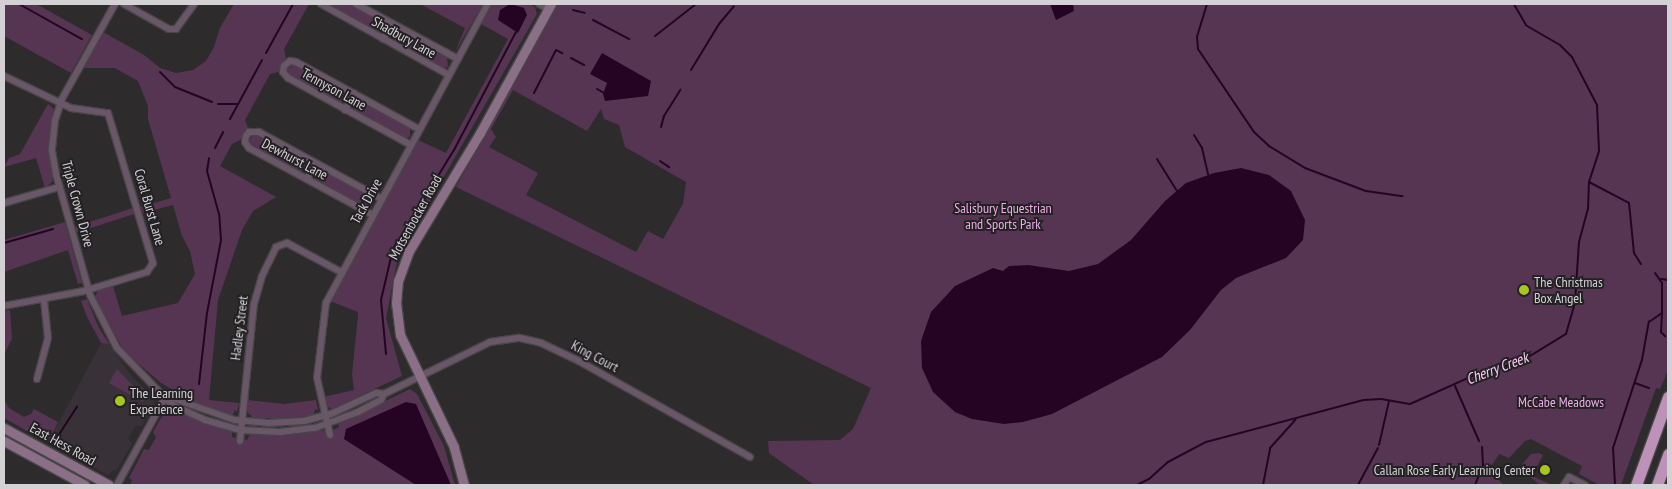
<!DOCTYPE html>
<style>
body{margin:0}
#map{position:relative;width:1672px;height:489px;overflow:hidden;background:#2e2b2d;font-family:"PT Sans Narrow",sans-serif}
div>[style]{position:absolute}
.built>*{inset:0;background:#393138}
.green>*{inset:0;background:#563553;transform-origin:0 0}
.water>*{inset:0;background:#250423}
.stream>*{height:2px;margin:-1px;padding:0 1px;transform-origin:1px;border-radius:1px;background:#250423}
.roads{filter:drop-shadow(1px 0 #484648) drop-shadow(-1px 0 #484648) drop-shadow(0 1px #484648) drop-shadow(0 -1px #484648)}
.street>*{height:6px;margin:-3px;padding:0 3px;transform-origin:3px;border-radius:3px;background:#695767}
.secondary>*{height:9px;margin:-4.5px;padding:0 4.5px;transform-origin:4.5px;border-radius:4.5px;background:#8b6f87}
.highway>*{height:11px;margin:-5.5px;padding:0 5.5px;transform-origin:5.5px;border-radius:5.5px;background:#bd92b8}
.dots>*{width:14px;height:14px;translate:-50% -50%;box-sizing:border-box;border:2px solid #242124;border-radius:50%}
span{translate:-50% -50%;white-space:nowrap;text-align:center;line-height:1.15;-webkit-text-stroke:4px #242124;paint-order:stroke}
.street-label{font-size:14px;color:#d3d1d3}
.park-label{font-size:14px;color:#edade5}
.poi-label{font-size:14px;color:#d3d1d3}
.left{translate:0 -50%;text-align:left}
.right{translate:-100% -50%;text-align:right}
.water-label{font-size:15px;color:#ffcbf8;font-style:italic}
.frame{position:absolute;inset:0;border:5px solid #d3d1d3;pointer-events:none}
</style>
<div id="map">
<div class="built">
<i style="clip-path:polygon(101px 343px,109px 344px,133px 378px,153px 396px,154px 404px,142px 426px,136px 426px,128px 438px,132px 444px,116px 471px,113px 470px,108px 475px,48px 443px)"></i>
</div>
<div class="green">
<i style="clip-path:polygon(4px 4px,36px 4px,92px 35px,71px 73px,4px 36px)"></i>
<i style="clip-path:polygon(234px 4px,309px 4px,284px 49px,286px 58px,278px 72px,270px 74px,245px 120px,248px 128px,240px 140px,232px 144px,220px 166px,276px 197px,253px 211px,242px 230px,218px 300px,209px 400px,239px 403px,237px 412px,235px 410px,232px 416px,197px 404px,161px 383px,125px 352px,101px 312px,95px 297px,98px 291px,113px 286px,122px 316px,178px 303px,195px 274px,190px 251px,182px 236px,173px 205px,143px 213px,141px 207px,171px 198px,148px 119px,148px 106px,138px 81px,115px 68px,83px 68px,103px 32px,144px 55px,160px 68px,176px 73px,193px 70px,206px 61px,214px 47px,220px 28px)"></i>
<i style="clip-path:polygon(325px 4px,349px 4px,380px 21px,384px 28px,378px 33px)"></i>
<i style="clip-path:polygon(420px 4px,483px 4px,455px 52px,465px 28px)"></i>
<i style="clip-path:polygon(492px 4px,530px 4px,535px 7px,537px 14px,398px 257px,386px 318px,402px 376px,332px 409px,326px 406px,323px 397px,354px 390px,352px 374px,358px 316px,358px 312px,330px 301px,418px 140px,446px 153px,508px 39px,481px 24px)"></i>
<i style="clip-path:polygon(evenodd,557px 4px,1668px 4px,1668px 370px,1660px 389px,1656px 388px,1621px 485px,1599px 485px,1579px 474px,1582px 466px,1531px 439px,1525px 441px,1509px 458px,1499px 454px,1492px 465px,1488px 463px,1485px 467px,1504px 485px,814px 485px,769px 453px,768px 441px,840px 440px,853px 429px,871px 388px,456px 187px,557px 4px,513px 90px,587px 131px,601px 109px,604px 119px,619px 125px,625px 147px,686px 182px,683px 204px,663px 239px,648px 231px,636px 252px,526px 195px,538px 173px,489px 147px,496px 137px,491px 129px,513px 90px)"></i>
<i style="clip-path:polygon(398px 31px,447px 57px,448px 67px,441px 69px,390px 40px,391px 32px)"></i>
<i style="clip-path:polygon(295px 64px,343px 91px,345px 101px,340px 103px,290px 76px,287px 69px)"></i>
<i style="clip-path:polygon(356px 100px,410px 127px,410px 137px,404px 138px,355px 112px,352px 106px)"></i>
<i style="clip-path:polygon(48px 104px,54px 109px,48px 149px,53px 181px,45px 188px,36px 158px,4px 167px,9px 158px,20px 154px)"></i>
<i style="clip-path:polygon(252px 135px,258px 135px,307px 162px,307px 170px,300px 172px,253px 147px,249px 142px)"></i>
<i style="clip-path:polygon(324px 170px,372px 197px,372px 207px,366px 208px,316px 181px,316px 171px)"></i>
<i style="left:133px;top:208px;width:6px;height:61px;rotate:72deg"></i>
<i style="clip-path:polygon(65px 222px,82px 283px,78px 284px,68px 250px,4px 272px,4px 240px)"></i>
<i style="clip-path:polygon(87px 299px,98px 326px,109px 344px,101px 343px,87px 317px,81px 301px)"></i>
<i style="clip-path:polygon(10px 310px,12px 339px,4px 354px,4px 311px)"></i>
<i style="clip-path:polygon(117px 369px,145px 398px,143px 402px,109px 383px)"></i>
<i style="clip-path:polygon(410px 389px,417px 394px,444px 446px,455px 485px,130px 485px,132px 480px,129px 478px,144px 449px,149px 450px,156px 437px,153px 432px,165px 411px,172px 412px,173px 409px,232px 431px,232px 437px,247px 440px,250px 434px,333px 430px,339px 427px,338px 424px)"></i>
<i style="clip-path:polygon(4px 400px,9px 408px,24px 417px,31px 414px,34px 409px,58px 422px,48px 443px,4px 418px)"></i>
<i style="clip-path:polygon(248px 400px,284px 404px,316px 400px,318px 410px,315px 409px,313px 416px,298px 419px,250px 418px,252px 416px,247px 412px)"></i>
<i style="clip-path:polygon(1539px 453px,1543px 455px,1532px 476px,1552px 485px,1540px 485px,1519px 468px,1531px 454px)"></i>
</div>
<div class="water">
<i style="clip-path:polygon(510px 4px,524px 8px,527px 15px,518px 33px,498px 20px,500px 10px)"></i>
<i style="clip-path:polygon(1050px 4px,1073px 4px,1074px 11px,1056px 20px)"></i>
<i style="clip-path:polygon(602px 53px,651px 81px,648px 96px,605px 101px,603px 94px,607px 83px,590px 74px)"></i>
<i style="clip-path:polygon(1241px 168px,1269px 175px,1291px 191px,1305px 220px,1303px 240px,1286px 258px,1236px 278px,1221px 290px,1190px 330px,1162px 357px,1052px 414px,1023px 422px,1004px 424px,972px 419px,955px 412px,933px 392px,922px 368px,921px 341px,931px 312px,955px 286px,993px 268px,1003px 271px,1009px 266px,1028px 265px,1069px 271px,1098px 264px,1131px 240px,1165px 201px,1186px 183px,1214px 173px)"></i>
<i style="clip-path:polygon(406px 402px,416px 404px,451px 485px,416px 485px,344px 439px,346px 429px)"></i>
</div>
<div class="stream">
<i style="left:19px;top:4px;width:72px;rotate:29.1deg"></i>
<i style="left:1207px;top:4px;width:34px;rotate:107deg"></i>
<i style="left:1197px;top:37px;width:12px;rotate:85deg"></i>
<i style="left:1198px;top:49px;width:100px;rotate:56deg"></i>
<i style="left:1254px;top:132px;width:21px;rotate:43deg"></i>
<i style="left:1269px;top:146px;width:42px;rotate:31.4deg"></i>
<i style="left:1305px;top:168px;width:65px;rotate:20.7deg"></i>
<i style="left:1366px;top:191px;width:37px;rotate:8deg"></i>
<i style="left:573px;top:10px;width:12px;rotate:14deg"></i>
<i style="left:593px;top:20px;width:41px;rotate:27.8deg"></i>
<i style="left:655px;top:36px;width:52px;rotate:-38deg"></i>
<i style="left:266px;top:53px;width:56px;rotate:-61.1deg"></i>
<i style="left:571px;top:58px;width:15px;rotate:28deg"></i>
<i style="left:691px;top:70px;width:54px;rotate:-58.7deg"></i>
<i style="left:719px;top:24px;width:23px;rotate:-50deg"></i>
<i style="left:160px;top:72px;width:21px;rotate:45deg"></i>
<i style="left:175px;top:87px;width:40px;rotate:22deg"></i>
<i style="left:597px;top:89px;width:10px;rotate:29deg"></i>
<i style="left:534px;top:93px;width:48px;rotate:-62.9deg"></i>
<i style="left:556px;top:50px;width:7px;rotate:27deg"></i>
<i style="left:218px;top:104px;width:19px"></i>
<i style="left:230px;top:119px;width:67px;rotate:-61.5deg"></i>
<i style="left:661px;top:127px;width:11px;rotate:-75deg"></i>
<i style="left:664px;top:116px;width:31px;rotate:-58deg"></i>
<i style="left:1194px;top:135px;width:15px;rotate:58deg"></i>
<i style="left:1202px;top:148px;width:27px;rotate:77deg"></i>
<i style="left:215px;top:148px;width:18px;rotate:-63deg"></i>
<i style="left:1157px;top:159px;width:38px;rotate:58deg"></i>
<i style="left:660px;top:161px;width:11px;rotate:34deg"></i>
<i style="left:1589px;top:182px;width:45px;rotate:27.7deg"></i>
<i style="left:1629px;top:203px;width:50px;rotate:84.3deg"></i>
<i style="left:1634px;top:253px;width:13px;rotate:58deg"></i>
<i style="left:4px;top:243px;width:51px;rotate:-15.9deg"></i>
<i style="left:1661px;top:279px;width:7px;rotate:8deg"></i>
<i style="left:1662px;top:313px;width:19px;rotate:93deg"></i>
<i style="left:1661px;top:332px;width:6px;rotate:45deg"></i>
<i style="left:386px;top:354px;width:54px;rotate:-95.3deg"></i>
<i style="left:381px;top:300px;width:52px;rotate:-76.8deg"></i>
<i style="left:393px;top:249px;width:116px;rotate:-58.4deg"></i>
<i style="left:454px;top:150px;width:133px;rotate:-62.3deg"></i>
<i style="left:1635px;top:383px;width:15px;rotate:20deg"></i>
<i style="left:199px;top:384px;width:71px;rotate:-83.6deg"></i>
<i style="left:207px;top:313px;width:74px;rotate:-79.1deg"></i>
<i style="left:221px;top:240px;width:26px;rotate:-94deg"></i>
<i style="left:219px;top:214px;width:45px;rotate:-105.6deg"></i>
<i style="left:207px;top:171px;width:13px;rotate:-81deg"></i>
<i style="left:1455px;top:386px;width:60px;rotate:66.4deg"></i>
<i style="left:58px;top:436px;width:35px;rotate:-57deg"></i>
<i style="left:1379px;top:445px;width:45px;rotate:-77.2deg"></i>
<i style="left:897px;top:485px;width:12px"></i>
<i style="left:939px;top:485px;width:5px"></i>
<i style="left:1137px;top:485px;width:13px;rotate:-27deg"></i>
<i style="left:1149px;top:479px;width:25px;rotate:-42deg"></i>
<i style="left:1168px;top:462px;width:43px;rotate:-27.8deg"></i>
<i style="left:1206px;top:442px;width:163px;rotate:-14.9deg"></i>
<i style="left:1364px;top:400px;width:17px;rotate:-3deg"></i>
<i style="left:1381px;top:399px;width:29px;rotate:10deg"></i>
<i style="left:1410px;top:404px;width:73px;rotate:-24.1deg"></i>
<i style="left:1477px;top:374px;width:45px;rotate:-15.6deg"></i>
<i style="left:1520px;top:362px;width:54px;rotate:-31.3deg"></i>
<i style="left:1566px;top:334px;width:33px;rotate:-74deg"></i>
<i style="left:1575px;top:302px;width:60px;rotate:-86.2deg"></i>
<i style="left:1579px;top:242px;width:34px;rotate:-75deg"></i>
<i style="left:1588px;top:209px;width:27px;rotate:-88deg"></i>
<i style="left:1589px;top:182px;width:33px;rotate:-72deg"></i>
<i style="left:1599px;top:151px;width:46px;rotate:-92.5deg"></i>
<i style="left:1597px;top:105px;width:54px;rotate:-117.5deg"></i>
<i style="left:1572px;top:57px;width:17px;rotate:-135deg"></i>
<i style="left:1560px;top:45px;width:39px;rotate:-150deg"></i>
<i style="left:1526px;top:25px;width:24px;rotate:-120deg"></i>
<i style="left:1263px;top:485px;width:38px;rotate:-79deg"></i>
<i style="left:1270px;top:448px;width:38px;rotate:-48deg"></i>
<i style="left:1358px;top:485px;width:42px;rotate:-61.6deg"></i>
<i style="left:1475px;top:485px;width:22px;rotate:-68deg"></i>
<i style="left:1483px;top:465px;width:18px;rotate:-93deg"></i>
<i style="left:1615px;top:485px;width:37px;rotate:-93deg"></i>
<i style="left:1613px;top:448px;width:93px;rotate:-71.8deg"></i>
<i style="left:1642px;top:360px;width:39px;rotate:-80deg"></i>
<i style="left:1649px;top:322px;width:16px;rotate:-35deg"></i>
<i style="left:1662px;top:313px;width:30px;rotate:-90deg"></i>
<i style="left:1662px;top:283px;width:12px;rotate:-125deg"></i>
</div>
<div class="roads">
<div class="street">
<i style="left:115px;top:4px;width:109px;rotate:119.2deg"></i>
<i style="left:62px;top:99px;width:22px;rotate:108deg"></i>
<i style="left:55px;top:120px;width:31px;rotate:96deg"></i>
<i style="left:52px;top:151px;width:23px;rotate:80deg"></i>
<i style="left:56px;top:174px;width:126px;rotate:74.3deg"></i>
<i style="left:90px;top:295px;width:59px;rotate:63deg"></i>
<i style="left:117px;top:348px;width:79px;rotate:46deg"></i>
<i style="left:172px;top:405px;width:36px;rotate:24deg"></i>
<i style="left:205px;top:420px;width:37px;rotate:16deg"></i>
<i style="left:241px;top:430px;width:39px;rotate:3deg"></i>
<i style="left:280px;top:432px;width:35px;rotate:-7deg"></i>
<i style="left:315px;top:428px;width:46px;rotate:-20.4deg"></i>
<i style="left:358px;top:412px;width:26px;rotate:-28deg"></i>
<i style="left:381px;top:400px;width:7px;rotate:-63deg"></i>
<i style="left:124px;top:4px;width:51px;rotate:29.1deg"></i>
<i style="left:169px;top:29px;width:7px"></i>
<i style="left:321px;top:4px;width:146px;rotate:29deg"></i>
<i style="left:356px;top:4px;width:116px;rotate:28.3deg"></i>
<i style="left:539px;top:4px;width:10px;rotate:29deg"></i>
<i style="left:176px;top:29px;width:31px;rotate:-54deg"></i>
<i style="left:383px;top:39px;width:17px;rotate:-59deg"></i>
<i style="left:4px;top:76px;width:74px;rotate:25.5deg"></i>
<i style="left:71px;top:108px;width:37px;rotate:8deg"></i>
<i style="left:108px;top:113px;width:157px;rotate:73.3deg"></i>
<i style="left:153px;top:263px;width:11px;rotate:124deg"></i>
<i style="left:147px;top:272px;width:66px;rotate:163.2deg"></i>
<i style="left:84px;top:291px;width:81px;rotate:169.4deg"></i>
<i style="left:345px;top:110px;width:19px;rotate:-62deg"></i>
<i style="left:411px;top:145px;width:140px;rotate:-151.4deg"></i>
<i style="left:288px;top:78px;width:8px;rotate:-130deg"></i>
<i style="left:283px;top:72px;width:6px;rotate:-81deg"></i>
<i style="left:284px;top:66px;width:8px;rotate:-40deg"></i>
<i style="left:290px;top:61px;width:6px;rotate:9deg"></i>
<i style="left:296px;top:62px;width:140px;rotate:28.6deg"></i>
<i style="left:307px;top:179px;width:18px;rotate:-61deg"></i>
<i style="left:4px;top:203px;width:57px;rotate:-16.2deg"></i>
<i style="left:373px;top:215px;width:141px;rotate:-151.6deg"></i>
<i style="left:249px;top:148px;width:7px;rotate:-124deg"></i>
<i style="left:245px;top:142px;width:6px;rotate:-81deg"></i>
<i style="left:246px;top:136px;width:5px;rotate:-53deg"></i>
<i style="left:249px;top:132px;width:10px"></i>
<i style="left:259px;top:132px;width:140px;rotate:28.6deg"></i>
<i style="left:37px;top:379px;width:42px;rotate:-75deg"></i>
<i style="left:48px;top:338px;width:39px;rotate:-96deg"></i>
<i style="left:166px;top:396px;width:73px;rotate:19.2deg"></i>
<i style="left:235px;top:420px;width:33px;rotate:5deg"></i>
<i style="left:268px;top:423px;width:36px;rotate:-3deg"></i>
<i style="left:304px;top:421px;width:28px;rotate:-15deg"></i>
<i style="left:331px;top:414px;width:50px;rotate:-25deg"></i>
<i style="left:376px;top:393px;width:8px;rotate:7deg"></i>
<i style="left:384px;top:394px;width:118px;rotate:-26.1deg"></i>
<i style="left:490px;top:342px;width:30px;rotate:-8deg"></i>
<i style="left:520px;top:338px;width:22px;rotate:13deg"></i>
<i style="left:541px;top:343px;width:42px;rotate:25.3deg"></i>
<i style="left:579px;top:361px;width:196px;rotate:29.3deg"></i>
<i style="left:330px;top:435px;width:58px;rotate:-102.8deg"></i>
<i style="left:317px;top:378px;width:76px;rotate:-83.2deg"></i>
<i style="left:326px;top:303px;width:340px;rotate:-61.6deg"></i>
<i style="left:240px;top:441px;width:138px;rotate:-84.2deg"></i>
<i style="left:254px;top:304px;width:29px;rotate:-74deg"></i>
<i style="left:262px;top:276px;width:32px;rotate:-64deg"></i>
<i style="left:276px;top:247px;width:12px;rotate:-20deg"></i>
<i style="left:287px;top:243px;width:61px;rotate:28.2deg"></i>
<i style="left:117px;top:485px;width:102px;rotate:-61.2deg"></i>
<i style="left:1564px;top:485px;width:9px;rotate:-58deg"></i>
<i style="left:1569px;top:477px;width:18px;rotate:27deg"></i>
</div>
<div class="secondary">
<i style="left:4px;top:428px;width:119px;rotate:28.5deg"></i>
<i style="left:4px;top:441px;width:92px;rotate:28.5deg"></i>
<i style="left:464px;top:485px;width:39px;rotate:-105deg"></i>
<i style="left:454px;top:447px;width:124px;rotate:-115.7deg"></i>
<i style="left:400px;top:335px;width:32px;rotate:-97deg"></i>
<i style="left:396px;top:303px;width:22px;rotate:-85deg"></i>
<i style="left:398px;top:281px;width:32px;rotate:-70deg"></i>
<i style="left:409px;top:251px;width:138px;rotate:-59deg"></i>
<i style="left:480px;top:133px;width:147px;rotate:-61.2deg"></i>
</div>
<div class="highway">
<i style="left:1636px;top:485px;width:94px;rotate:-70deg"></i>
<i style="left:1657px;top:485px;width:33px;rotate:-70deg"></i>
</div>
</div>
<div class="dots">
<i style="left:1524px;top:290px;background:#a8c71e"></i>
<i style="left:120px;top:401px;background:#a8c71e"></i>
<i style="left:1545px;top:470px;background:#a8c71e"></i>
</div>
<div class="street-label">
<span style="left:404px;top:37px;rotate:29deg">Shadbury Lane</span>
<span style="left:334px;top:89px;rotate:29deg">Tennyson Lane</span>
<span style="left:295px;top:159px;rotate:28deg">Dewhurst Lane</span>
<span style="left:366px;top:201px;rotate:-61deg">Tack Drive</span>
<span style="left:78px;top:204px;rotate:75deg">Triple Crown Drive</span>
<span style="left:150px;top:207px;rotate:74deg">Coral Burst Lane</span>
<span style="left:415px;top:217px;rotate:-61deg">Motsenbocker Road</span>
<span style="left:239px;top:328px;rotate:-83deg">Hadley Street</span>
<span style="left:595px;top:356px;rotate:28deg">King Court</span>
<span style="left:63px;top:444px;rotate:29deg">East Hess Road</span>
</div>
<div class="park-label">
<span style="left:1003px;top:216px">Salisbury Equestrian<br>and Sports Park</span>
<span style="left:1561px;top:402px">McCabe Meadows</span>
</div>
<div class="poi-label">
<span class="left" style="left:1534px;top:290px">The Christmas<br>Box Angel</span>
<span class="left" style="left:130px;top:401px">The Learning<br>Experience</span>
<span class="right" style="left:1535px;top:470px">Callan Rose Early Learning Center</span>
</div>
<div class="water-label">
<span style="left:1497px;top:368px;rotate:-21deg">Cherry Creek</span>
</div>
<div class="frame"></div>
</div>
